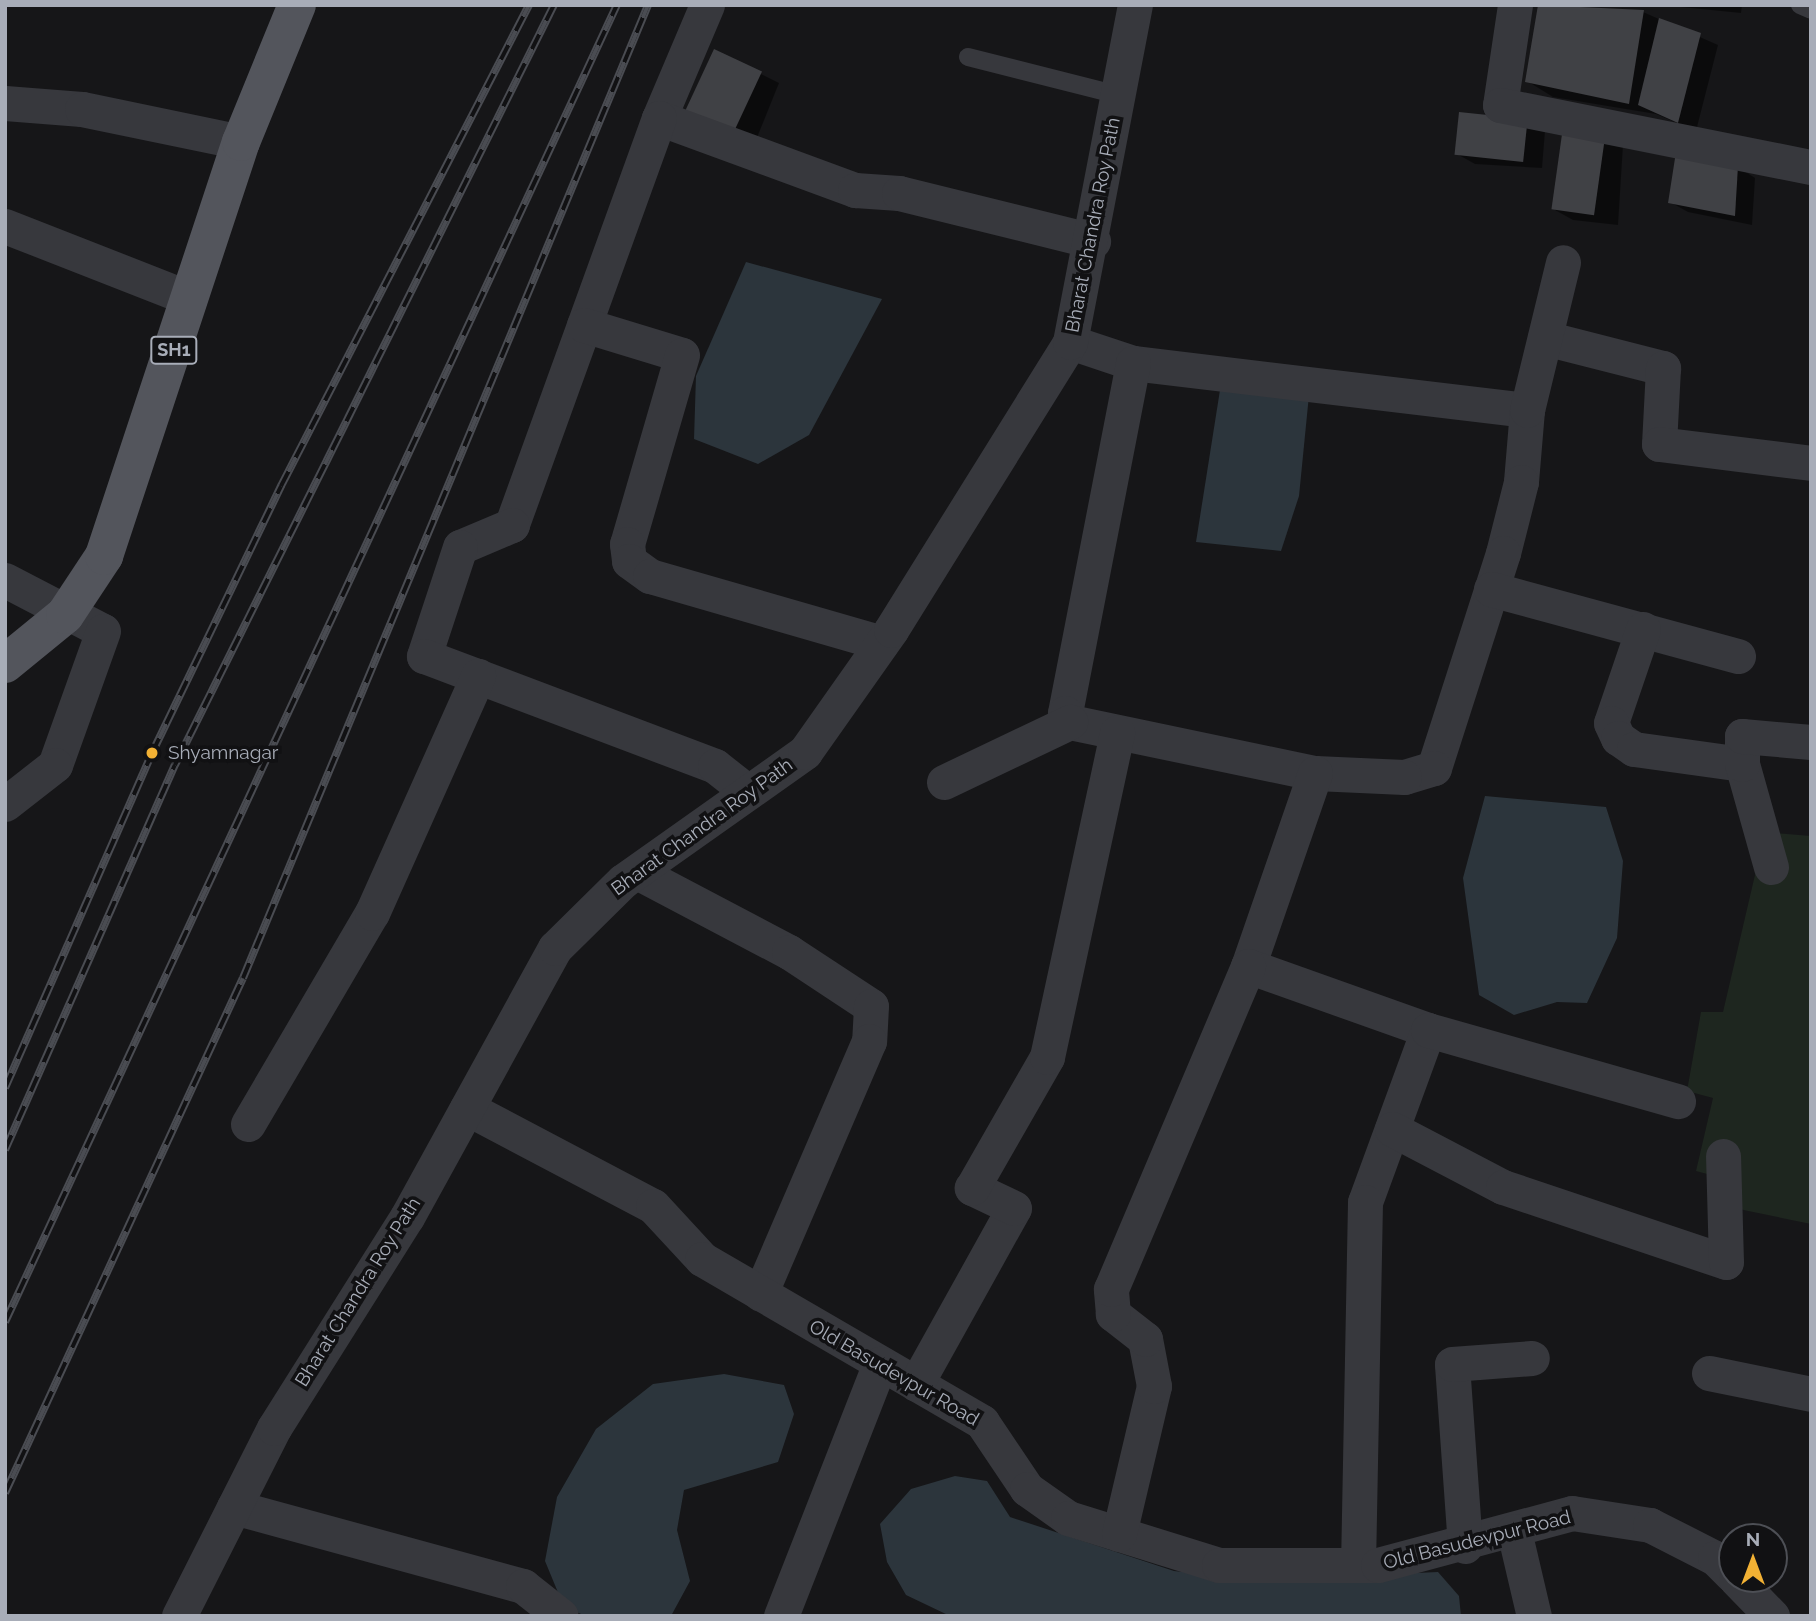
<!DOCTYPE html>
<style>
body{margin:0}
#map{position:relative;width:1816px;height:1621px;overflow:hidden;background:#161618;font-family:Raleway,sans-serif}
div>[style]{position:absolute}
.green>*{inset:0;background:#1e261f}
.water>*{inset:0;background:#2c353c}
.shadow>*{inset:0;background:#0007}
.building>*{inset:0;background:#404145;transform-origin:0 0}
.lane>*{height:18px;margin:-9px;padding:0 9px;transform-origin:9px;border-radius:9px;background:#37383d}
.street>*{height:35px;margin:-17.5px;padding:0 17.5px;transform-origin:17.5px;border-radius:17.5px;background:#37383d}
.primary>*{height:38px;margin:-19px;padding:0 19px;transform-origin:19px;border-radius:19px;background:#53555c}
.rail>*{height:8px;margin-top:-4px;transform-origin:0;background:repeating-linear-gradient(90deg,#111113 0 16px,#4a4c52 0 32px);box-sizing:border-box;border-block:2px solid #4a4c52}
.dots>*{width:19px;height:19px;translate:-50% -50%;box-sizing:border-box;border:4px solid #111113;border-radius:50%}
span{translate:-50% -50%;white-space:nowrap;text-align:center;line-height:1.15;-webkit-text-stroke:7px #111113;paint-order:stroke}
.shield-label span{padding:2px 5px;background:#111113;border:2px solid;border-radius:5px;-webkit-text-stroke-width:0}
.shield-label{font-size:18px;color:#a8adb8;font-weight:700}
.street-label{font-size:19px;color:#a8adb8}
.poi-label{font-size:19px;color:#a8adb8}
.left{translate:0 -50%;text-align:left}
.frame{position:absolute;inset:0;border:7px solid #a8adb8;pointer-events:none}
.north{position:absolute;left:1718px;top:1523px;width:70px;height:70px;box-sizing:border-box;background:#111113;border:2px solid #4d4f55;border-radius:50%;rotate:0deg;font-size:19px;font-weight:700;line-height:28px;text-align:center;color:#a8adb8}
.north::after{content:'';display:block;margin:auto;width:24px;height:32px;background:#f2b134;clip-path:polygon(50% 0,100% 100%,50% 72%,0 100%)}
</style>
<div id="map">
<div class="green">
<i style="clip-path:polygon(1765px 832px,1811px 836px,1811px 1224px,1729px 1207px,1722px 1178px,1696px 1171px,1713px 1098px,1687px 1091px,1701px 1012px,1723px 1012px)"></i>
</div>
<div class="water">
<i style="clip-path:polygon(746px 262px,882px 299px,809px 435px,758px 464px,694px 439px,696px 376px)"></i>
<i style="clip-path:polygon(1220px 390px,1309px 395px,1299px 496px,1281px 551px,1196px 542px)"></i>
<i style="clip-path:polygon(1485px 796px,1606px 807px,1623px 861px,1617px 938px,1587px 1003px,1557px 1002px,1514px 1015px,1479px 995px,1463px 878px)"></i>
<i style="clip-path:polygon(724px 1374px,784px 1385px,794px 1414px,778px 1462px,684px 1490px,677px 1530px,690px 1581px,671px 1616px,586px 1616px,564px 1607px,545px 1561px,557px 1497px,596px 1429px,653px 1384px)"></i>
<i style="clip-path:polygon(955px 1476px,987px 1481px,1010px 1517px,1174px 1571px,1257px 1580px,1438px 1572px,1459px 1596px,1461px 1616px,950px 1616px,906px 1595px,887px 1562px,880px 1524px,911px 1489px)"></i>
</div>
<div class="shadow">
<i style="clip-path:polygon(1540px 5px,1643px 12px,1718px 45px,1696px 131px,1656px 114px,1553px 97px,1527px 81px)"></i>
<i style="clip-path:polygon(1679px 5px,1742px 5px,1741px 13px,1681px 7px)"></i>
<i style="clip-path:polygon(715px 51px,779px 83px,756px 140px,709px 121px)"></i>
<i style="clip-path:polygon(1461px 114px,1545px 131px,1542px 168px,1475px 164px,1457px 154px)"></i>
<i style="clip-path:polygon(1564px 129px,1623px 145px,1618px 225px,1573px 220px,1555px 210px)"></i>
<i style="clip-path:polygon(1738px 167px,1755px 178px,1752px 225px,1688px 212px,1670px 202px)"></i>
</div>
<div class="building">
<i style="clip-path:polygon(1538px 5px,1644px 10px,1629px 104px,1525px 82px)"></i>
<i style="clip-path:polygon(1659px 18px,1701px 33px,1678px 123px,1638px 105px)"></i>
<i style="left:714px;top:49px;width:53px;height:68px;rotate:25deg"></i>
<i style="left:1459px;top:112px;width:69px;height:43px;rotate:6deg"></i>
<i style="left:1563px;top:127px;width:43px;height:83px;rotate:8deg"></i>
<i style="clip-path:polygon(1676px 152px,1738px 166px,1735px 216px,1668px 203px)"></i>
</div>
<div class="lane">
<i style="left:1800px;top:5px;width:12px;rotate:24deg"></i>
<i style="left:968px;top:57px;width:155px;rotate:14.2deg"></i>
</div>
<div class="street">
<i style="left:707px;top:5px;width:123px;rotate:113deg"></i>
<i style="left:659px;top:118px;width:209px;rotate:20.2deg"></i>
<i style="left:855px;top:190px;width:44px;rotate:3.9deg"></i>
<i style="left:899px;top:193px;width:200px;rotate:13.9deg"></i>
<i style="left:1515px;top:5px;width:101px;rotate:98.5deg"></i>
<i style="left:1500px;top:105px;width:317px;rotate:11.3deg"></i>
<i style="left:5px;top:103px;width:77px;rotate:4.5deg"></i>
<i style="left:82px;top:109px;width:162px;rotate:11.7deg"></i>
<i style="left:659px;top:118px;width:433px;rotate:109.9deg"></i>
<i style="left:512px;top:525px;width:56px;rotate:157.1deg"></i>
<i style="left:460px;top:547px;width:115px;rotate:108.3deg"></i>
<i style="left:424px;top:656px;width:311px;rotate:20.7deg"></i>
<i style="left:715px;top:766px;width:42px;rotate:38.2deg"></i>
<i style="left:5px;top:226px;width:198px;rotate:21.4deg"></i>
<i style="left:584px;top:325px;width:102px;rotate:17deg"></i>
<i style="left:682px;top:355px;width:197px;rotate:106.2deg"></i>
<i style="left:627px;top:544px;width:17px;rotate:83deg"></i>
<i style="left:629px;top:561px;width:26px;rotate:36deg"></i>
<i style="left:650px;top:576px;width:241px;rotate:16.1deg"></i>
<i style="left:1545px;top:338px;width:122px;rotate:14.3deg"></i>
<i style="left:1663px;top:368px;width:76px;rotate:93deg"></i>
<i style="left:1659px;top:444px;width:153px;rotate:7.1deg"></i>
<i style="left:1070px;top:342px;width:66px;rotate:18.4deg"></i>
<i style="left:1133px;top:363px;width:397px;rotate:6.8deg"></i>
<i style="left:1527px;top:410px;width:72px;rotate:94.8deg"></i>
<i style="left:1521px;top:482px;width:73px;rotate:104.2deg"></i>
<i style="left:1503px;top:553px;width:226px;rotate:107.8deg"></i>
<i style="left:1434px;top:768px;width:31px;rotate:163deg"></i>
<i style="left:1404px;top:777px;width:89px;rotate:-177.4deg"></i>
<i style="left:1133px;top:363px;width:357px;rotate:101deg"></i>
<i style="left:1065px;top:713px;width:10px;rotate:61deg"></i>
<i style="left:1070px;top:722px;width:250px;rotate:11.8deg"></i>
<i style="left:1315px;top:773px;width:204px;rotate:109.1deg"></i>
<i style="left:1248px;top:966px;width:191px;rotate:19.6deg"></i>
<i style="left:1428px;top:1030px;width:183px;rotate:110.1deg"></i>
<i style="left:1365px;top:1202px;width:363px;rotate:91.1deg"></i>
<i style="left:1527px;top:410px;width:152px;rotate:-76.3deg"></i>
<i style="left:5px;top:580px;width:110px;rotate:27.5deg"></i>
<i style="left:103px;top:631px;width:142px;rotate:109.7deg"></i>
<i style="left:55px;top:765px;width:63px;rotate:142deg"></i>
<i style="left:1491px;top:589px;width:256px;rotate:15.2deg"></i>
<i style="left:1643px;top:629px;width:99px;rotate:108.8deg"></i>
<i style="left:1611px;top:723px;width:17px;rotate:65deg"></i>
<i style="left:1618px;top:738px;width:19px;rotate:35deg"></i>
<i style="left:1634px;top:749px;width:109px;rotate:7.9deg"></i>
<i style="left:944px;top:782px;width:140px;rotate:-25.5deg"></i>
<i style="left:1771px;top:867px;width:107px;rotate:-105.7deg"></i>
<i style="left:1742px;top:764px;width:28px;rotate:-90deg"></i>
<i style="left:1742px;top:736px;width:69px;rotate:5deg"></i>
<i style="left:639px;top:873px;width:170px;rotate:27.8deg"></i>
<i style="left:789px;top:952px;width:98px;rotate:33.4deg"></i>
<i style="left:871px;top:1006px;width:35px;rotate:93deg"></i>
<i style="left:869px;top:1041px;width:275px;rotate:113.3deg"></i>
<i style="left:1428px;top:1030px;width:260px;rotate:15.9deg"></i>
<i style="left:467px;top:1108px;width:210px;rotate:27.8deg"></i>
<i style="left:653px;top:1206px;width:72px;rotate:47.2deg"></i>
<i style="left:702px;top:1259px;width:324px;rotate:30.2deg"></i>
<i style="left:982px;top:1422px;width:81px;rotate:56.1deg"></i>
<i style="left:1027px;top:1489px;width:50px;rotate:35.3deg"></i>
<i style="left:1068px;top:1518px;width:158px;rotate:17.3deg"></i>
<i style="left:1219px;top:1565px;width:159px"></i>
<i style="left:1378px;top:1565px;width:201px;rotate:-15deg"></i>
<i style="left:1572px;top:1513px;width:79px;rotate:8.7deg"></i>
<i style="left:1650px;top:1525px;width:73px;rotate:26.9deg"></i>
<i style="left:1715px;top:1558px;width:24px;rotate:45deg"></i>
<i style="left:248px;top:1124px;width:245px;rotate:-59.6deg"></i>
<i style="left:372px;top:913px;width:260px;rotate:-65.9deg"></i>
<i style="left:1392px;top:1129px;width:125px;rotate:27.6deg"></i>
<i style="left:1503px;top:1187px;width:235px;rotate:18.6deg"></i>
<i style="left:1726px;top:1262px;width:106px;rotate:-91.6deg"></i>
<i style="left:1709px;top:1373px;width:104px;rotate:11.6deg"></i>
<i style="left:916px;top:1384px;width:201px;rotate:-60.9deg"></i>
<i style="left:1014px;top:1208px;width:47px;rotate:-154.5deg"></i>
<i style="left:972px;top:1188px;width:151px;rotate:-60.2deg"></i>
<i style="left:1047px;top:1057px;width:332px;rotate:-77.8deg"></i>
<i style="left:234px;top:1507px;width:300px;rotate:15.3deg"></i>
<i style="left:523px;top:1586px;width:48px;rotate:38.3deg"></i>
<i style="left:1514px;top:1531px;width:87px;rotate:76.8deg"></i>
<i style="left:1119px;top:1534px;width:152px;rotate:-76.7deg"></i>
<i style="left:1154px;top:1386px;width:48px;rotate:-100.8deg"></i>
<i style="left:1145px;top:1339px;width:41px;rotate:-142deg"></i>
<i style="left:1113px;top:1314px;width:25px;rotate:-95deg"></i>
<i style="left:1111px;top:1289px;width:351px;rotate:-67deg"></i>
<i style="left:1465px;top:1546px;width:182px;rotate:-94.1deg"></i>
<i style="left:1452px;top:1364px;width:80px;rotate:-4.3deg"></i>
<i style="left:1736px;top:1579px;width:52px;rotate:45.8deg"></i>
<i style="left:179px;top:1616px;width:211px;rotate:-63.2deg"></i>
<i style="left:274px;top:1428px;width:249px;rotate:-57.8deg"></i>
<i style="left:407px;top:1217px;width:307px;rotate:-61.2deg"></i>
<i style="left:555px;top:948px;width:95px;rotate:-44.6deg"></i>
<i style="left:623px;top:881px;width:223px;rotate:-35.3deg"></i>
<i style="left:805px;top:752px;width:149px;rotate:-54.8deg"></i>
<i style="left:891px;top:630px;width:339px;rotate:-58.1deg"></i>
<i style="left:1070px;top:342px;width:343px;rotate:-79.1deg"></i>
<i style="left:781px;top:1616px;width:271px;rotate:-68.6deg"></i>
</div>
<div class="primary">
<i style="left:5px;top:664px;width:77px;rotate:-39.2deg"></i>
<i style="left:65px;top:615px;width:71px;rotate:-56.5deg"></i>
<i style="left:104px;top:556px;width:436px;rotate:-71.7deg"></i>
<i style="left:241px;top:142px;width:148px;rotate:-67.8deg"></i>
</div>
<div class="rail">
<i style="left:5px;top:1088px;width:366px;rotate:-66.3deg"></i>
<i style="left:152px;top:753px;width:297px;rotate:-64.2deg"></i>
<i style="left:281px;top:486px;width:541px;rotate:-62.72deg"></i>
<i style="left:5px;top:1150px;width:421px;rotate:-66.2deg"></i>
<i style="left:175px;top:765px;width:849px;rotate:-63.5deg"></i>
<i style="left:5px;top:1322px;width:1452px;rotate:-65.08deg"></i>
<i style="left:5px;top:1493px;width:567px;rotate:-65.2deg"></i>
<i style="left:243px;top:978px;width:1054px;rotate:-67.4deg"></i>
</div>
<div class="dots">
<i style="left:152px;top:753px;background:#f2b134"></i>
</div>
<div class="shield-label">
<span style="left:174px;top:350px">SH1</span>
</div>
<div class="street-label">
<span style="left:1093px;top:225px;rotate:-79deg">Bharat Chandra Roy Path</span>
<span style="left:702px;top:827px;rotate:-36deg">Bharat Chandra Roy Path</span>
<span style="left:358px;top:1292px;rotate:-58deg">Bharat Chandra Roy Path</span>
<span style="left:894px;top:1373px;rotate:30deg">Old Basudevpur Road</span>
<span style="left:1477px;top:1540px;rotate:-14deg">Old Basudevpur Road</span>
</div>
<div class="poi-label">
<span class="left" style="left:168px;top:753px">Shyamnagar</span>
</div>
<div class="frame"></div>
<div class="north">N</div>
</div>
